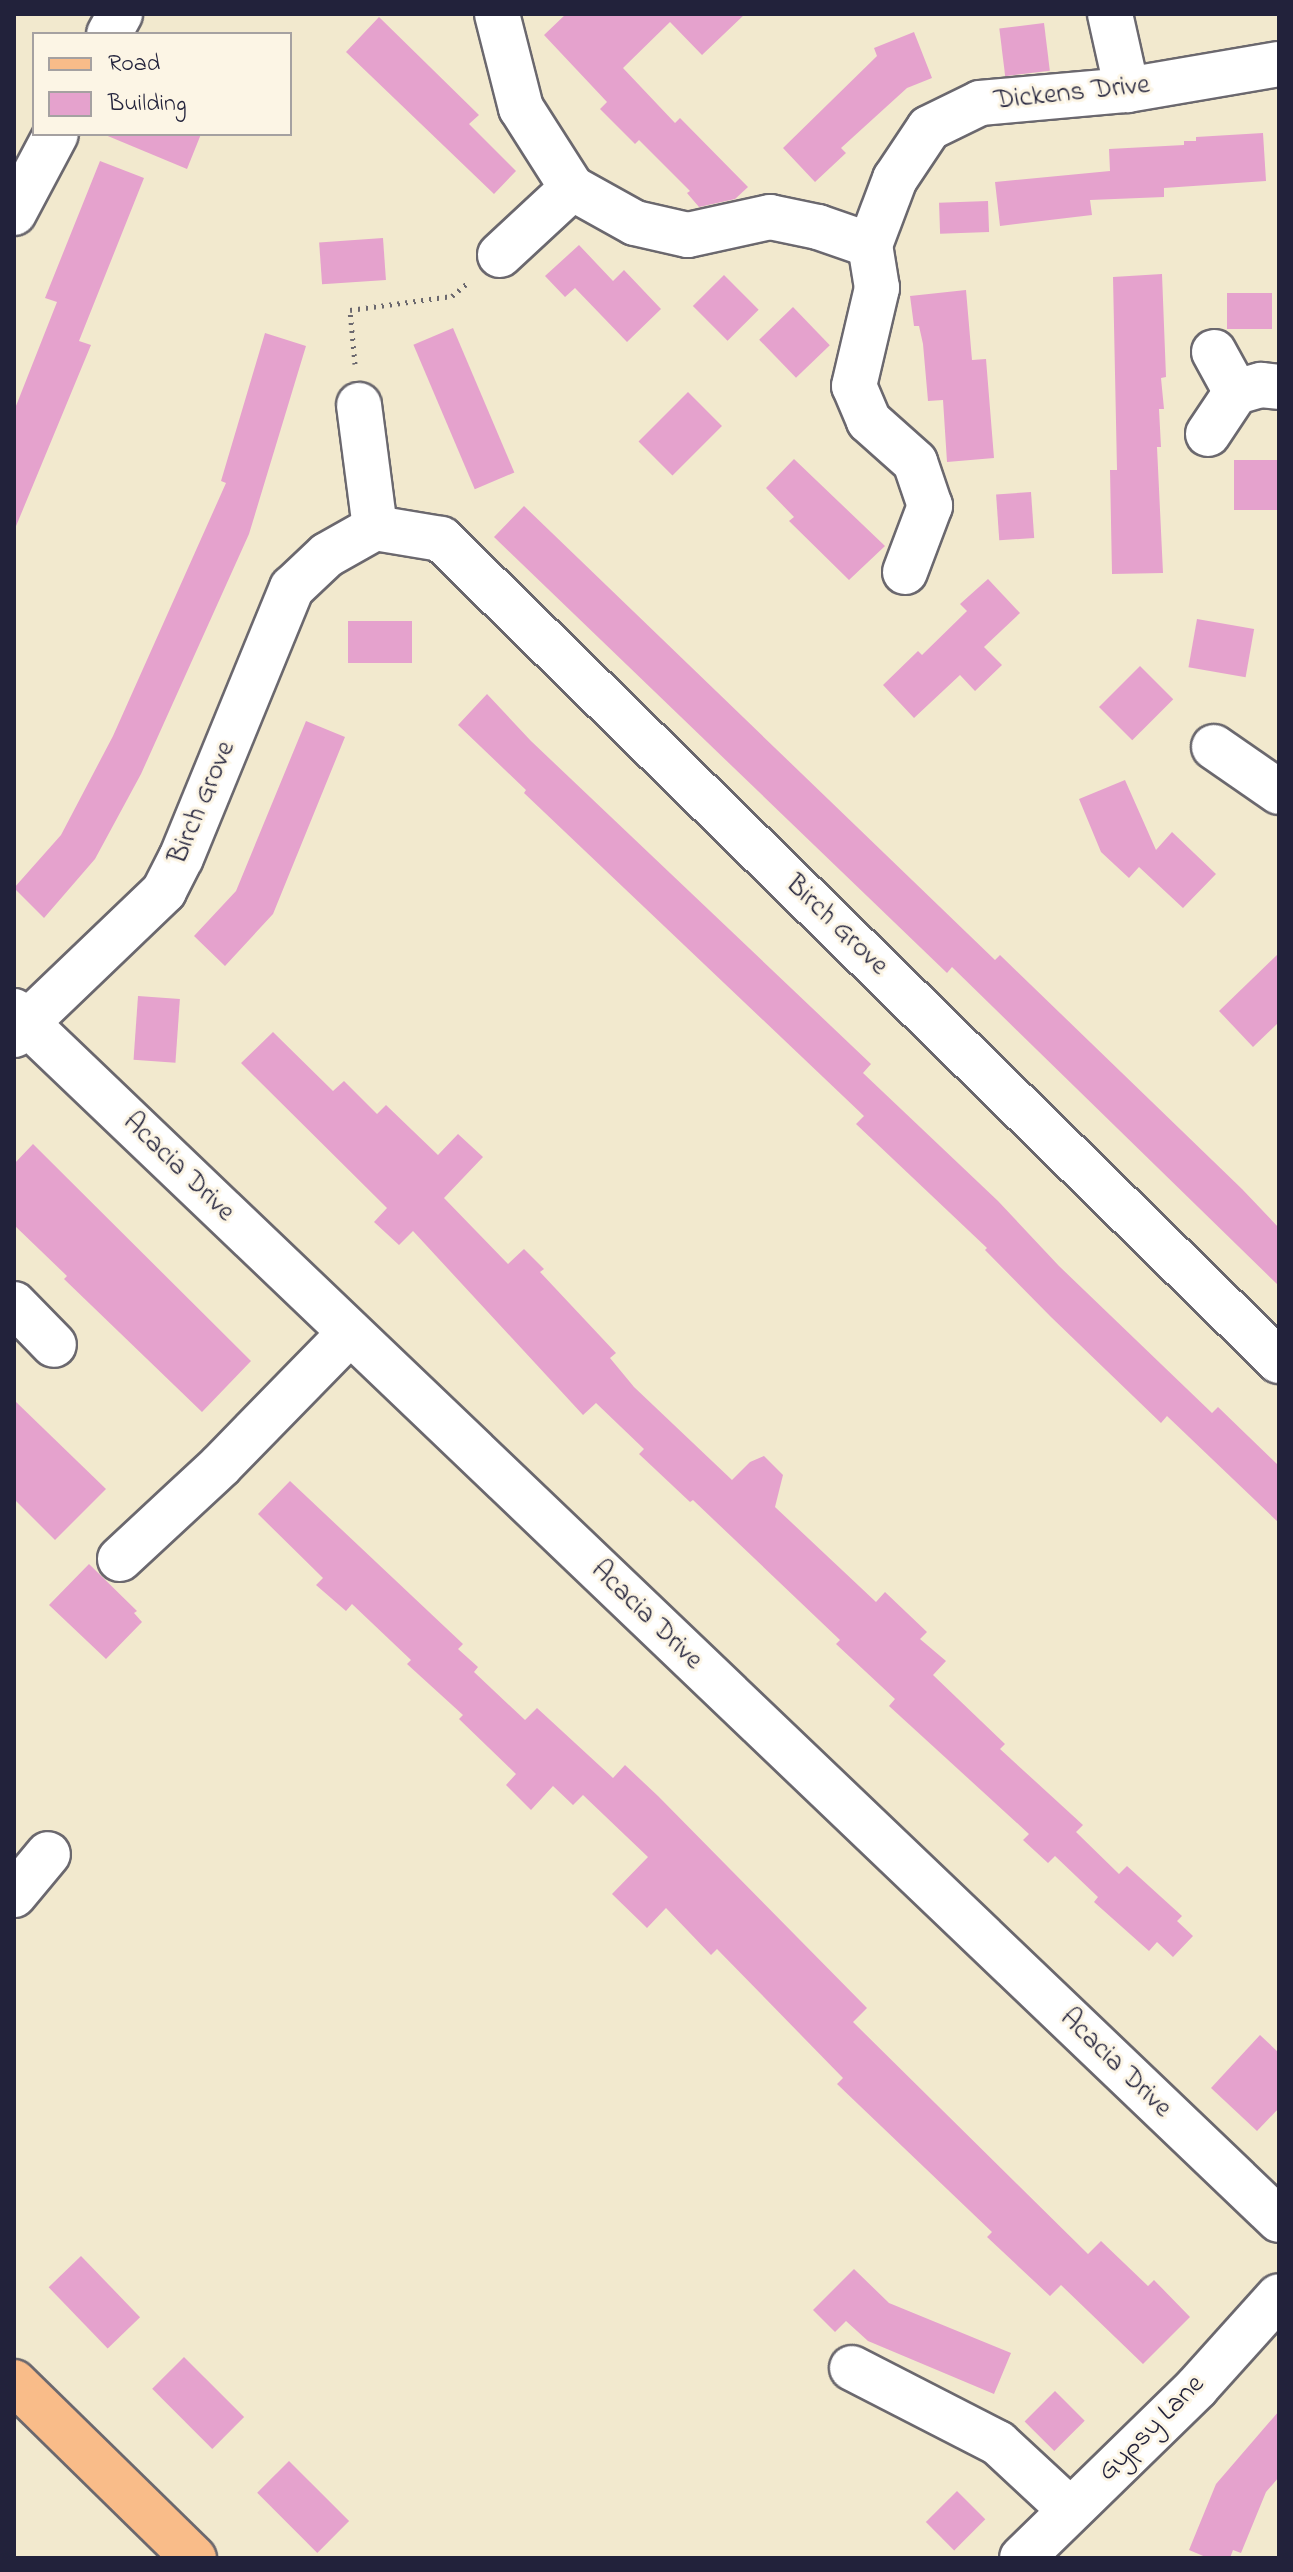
<!DOCTYPE html>
<style>
body{margin:0}
#map{position:relative;width:1293px;height:2572px;overflow:hidden;background:#f2e9ce;font-family:"Indie Flower",sans-serif}
div>[style]{position:absolute}
.building>*{inset:0;background:#e5a2cd;transform-origin:0 0}
.path>*{height:5px;margin-top:-2.5px;transform-origin:0;background:repeating-linear-gradient(90deg,#6b686e 0 2px,transparent 0 8px)}
.roads{filter:drop-shadow(2px 0 #6b686e) drop-shadow(-2px 0 #6b686e) drop-shadow(0 2px #6b686e) drop-shadow(0 -2px #6b686e)}
.minor>*{height:44px;margin:-22px;padding:0 22px;transform-origin:22px;border-radius:22px;background:#fff}
.major>*{height:44px;margin:-22px;padding:0 22px;transform-origin:22px;border-radius:22px;background:#f9bc89}
span{translate:-50% -50%;white-space:nowrap;text-align:center;line-height:1.15;-webkit-text-stroke:6px #fcf5e5;paint-order:stroke}
.street-label{font-size:28px;color:#22223b}
.frame{position:absolute;inset:0;border:16px solid #22223b;pointer-events:none}
.legend{position:absolute;left:32px;top:32px;width:260px;height:104px;box-sizing:border-box;background:#fcf5e5;border:2px solid #a5a1a1;margin:0;padding:10px 14px;list-style:none;font-size:24px;color:#22223b}
.legend li{display:flex;align-items:center;gap:16px;height:40px}
.legend b{width:40px;border:2px solid #a5a1a1}
</style>
<div id="map">
<div class="building">
<i style="clip-path:polygon(566px 14px,745px 14px,702px 55px,670px 22px,623px 68px,675px 123px,680px 118px,748px 187px,735px 199px,699px 207px,687px 193px,690px 191px,639px 140px,635px 144px,600px 109px,607px 102px,544px 35px)"></i>
<i style="clip-path:polygon(379px 17px,479px 115px,469px 124px,516px 171px,494px 194px,346px 52px)"></i>
<i style="left:1044px;top:23px;width:48px;height:45px;rotate:83deg"></i>
<i style="clip-path:polygon(914px 32px,932px 78px,907px 88px,841px 148px,846px 153px,815px 182px,783px 148px,877px 56px,874px 48px)"></i>
<i style="clip-path:polygon(1263px 133px,1266px 181px,1164px 188px,1164px 197px,1090px 200px,1092px 215px,1000px 226px,995px 182px,1110px 171px,1109px 149px,1184px 145px,1184px 141px,1196px 141px,1196px 137px)"></i>
<i style="clip-path:polygon(103px 134px,201px 134px,187px 169px)"></i>
<i style="clip-path:polygon(100px 161px,144px 178px,79px 341px,91px 345px,14px 531px,14px 411px,57px 302px,45px 298px)"></i>
<i style="left:988px;top:201px;width:31px;height:49px;rotate:88deg"></i>
<i style="left:383px;top:238px;width:42px;height:64px;rotate:86deg"></i>
<i style="clip-path:polygon(579px 245px,613px 281px,624px 270px,661px 309px,627px 342px,575px 288px,565px 297px,545px 276px)"></i>
<i style="clip-path:polygon(1162px 274px,1166px 377px,1161px 378px,1164px 409px,1159px 409px,1161px 447px,1157px 447px,1163px 573px,1112px 574px,1110px 470px,1117px 470px,1113px 277px)"></i>
<i style="left:724px;top:275px;width:49px;height:44px;rotate:45deg"></i>
<i style="clip-path:polygon(966px 290px,972px 360px,986px 359px,994px 458px,947px 462px,943px 400px,928px 401px,923px 344px,919px 326px,914px 326px,910px 296px)"></i>
<i style="left:1227px;top:293px;width:45px;height:36px"></i>
<i style="left:793px;top:307px;width:53px;height:47px;rotate:46deg"></i>
<i style="left:453px;top:328px;width:157px;height:43px;rotate:67deg"></i>
<i style="clip-path:polygon(265px 333px,306px 346px,249px 534px,141px 774px,95px 859px,44px 918px,14px 888px,61px 835px,113px 736px,226px 483px,221px 481px)"></i>
<i style="left:688px;top:392px;width:48px;height:70px;rotate:45deg"></i>
<i style="clip-path:polygon(794px 459px,885px 546px,849px 580px,789px 521px,794px 517px,766px 488px)"></i>
<i style="left:1279px;top:460px;width:50px;height:45px;rotate:90deg"></i>
<i style="left:1031px;top:492px;width:46px;height:35px;rotate:86deg"></i>
<i style="clip-path:polygon(524px 506px,995px 960px,1000px 955px,1242px 1189px,1279px 1228px,1279px 1286px,952px 967px,947px 973px,494px 537px)"></i>
<i style="clip-path:polygon(988px 579px,1020px 613px,984px 647px,1002px 665px,975px 691px,960px 675px,914px 718px,883px 685px,918px 651px,922px 655px,967px 611px,960px 604px)"></i>
<i style="left:1197px;top:619px;width:58px;height:49px;rotate:10deg"></i>
<i style="left:412px;top:621px;width:42px;height:64px;rotate:90deg"></i>
<i style="left:1140px;top:666px;width:47px;height:58px;rotate:45deg"></i>
<i style="clip-path:polygon(487px 694px,531px 741px,871px 1064px,863px 1073px,998px 1201px,1059px 1266px,1212px 1413px,1218px 1407px,1279px 1466px,1279px 1523px,1167px 1416px,1161px 1423px,1051px 1317px,985px 1250px,987px 1248px,856px 1124px,864px 1116px,524px 793px,526px 790px,458px 725px)"></i>
<i style="clip-path:polygon(306px 721px,345px 737px,273px 914px,225px 966px,194px 936px,236px 891px)"></i>
<i style="clip-path:polygon(1125px 780px,1156px 850px,1172px 832px,1216px 874px,1183px 908px,1139px 867px,1129px 878px,1101px 852px,1079px 799px)"></i>
<i style="clip-path:polygon(1279px 953px,1279px 1022px,1253px 1047px,1219px 1011px)"></i>
<i style="left:138px;top:996px;width:42px;height:64px;rotate:4deg"></i>
<i style="clip-path:polygon(273px 1032px,333px 1091px,344px 1081px,377px 1114px,386px 1105px,438px 1155px,458px 1134px,483px 1157px,444px 1198px,508px 1264px,524px 1249px,544px 1269px,540px 1272px,616px 1353px,610px 1358px,634px 1387px,732px 1480px,750px 1462px,764px 1456px,783px 1475px,775px 1507px,876px 1602px,885px 1592px,927px 1632px,920px 1639px,946px 1661px,933px 1675px,1005px 1744px,1000px 1749px,1083px 1825px,1076px 1832px,1119px 1874px,1127px 1866px,1182px 1916px,1177px 1921px,1193px 1936px,1173px 1957px,1157px 1942px,1149px 1951px,1094px 1902px,1098px 1897px,1055px 1856px,1048px 1863px,1023px 1840px,1029px 1834px,889px 1706px,895px 1699px,836px 1644px,840px 1640px,693px 1500px,690px 1502px,639px 1454px,644px 1449px,596px 1403px,583px 1415px,413px 1231px,399px 1245px,374px 1222px,387px 1208px,241px 1063px)"></i>
<i style="clip-path:polygon(33px 1144px,251px 1361px,202px 1412px,64px 1279px,67px 1276px,14px 1225px,14px 1164px)"></i>
<i style="clip-path:polygon(14px 1400px,106px 1489px,55px 1540px,14px 1499px)"></i>
<i style="clip-path:polygon(290px 1481px,463px 1644px,458px 1649px,478px 1667px,474px 1672px,525px 1720px,537px 1708px,613px 1778px,625px 1765px,658px 1796px,867px 2008px,853px 2022px,1088px 2254px,1101px 2241px,1148px 2286px,1154px 2280px,1190px 2317px,1143px 2364px,1061px 2285px,1050px 2296px,987px 2237px,992px 2232px,837px 2084px,843px 2078px,717px 1949px,711px 1955px,666px 1908px,647px 1928px,612px 1894px,648px 1857px,583px 1795px,573px 1805px,553px 1786px,531px 1810px,506px 1785px,516px 1774px,459px 1719px,463px 1715px,407px 1664px,411px 1660px,352px 1604px,346px 1611px,316px 1585px,323px 1578px,258px 1514px)"></i>
<i style="clip-path:polygon(89px 1564px,137px 1611px,134px 1613px,142px 1622px,106px 1659px,49px 1605px)"></i>
<i style="clip-path:polygon(1260px 2035px,1279px 2053px,1279px 2108px,1257px 2131px,1211px 2088px)"></i>
<i style="left:81px;top:2256px;width:85px;height:45px;rotate:46deg"></i>
<i style="clip-path:polygon(854px 2269px,889px 2303px,1011px 2353px,994px 2394px,868px 2341px,846px 2321px,835px 2332px,813px 2310px)"></i>
<i style="left:184px;top:2357px;width:85px;height:45px;rotate:45deg"></i>
<i style="left:1055px;top:2391px;width:42px;height:43px;rotate:45deg"></i>
<i style="clip-path:polygon(1279px 2411px,1279px 2477px,1266px 2492px,1241px 2553px,1233px 2550px,1230px 2558px,1208px 2558px,1189px 2550px,1216px 2484px)"></i>
<i style="left:289px;top:2461px;width:85px;height:45px;rotate:45deg"></i>
<i style="left:957px;top:2491px;width:40px;height:44px;rotate:45deg"></i>
</div>
<div class="path">
<i style="left:355px;top:364px;width:54px;rotate:-95.3deg"></i>
<i style="left:350px;top:310px;width:103px;rotate:-7.8deg"></i>
<i style="left:452px;top:296px;width:23px;rotate:-40deg"></i>
</div>
<div class="roads">
<div class="minor">
<i style="left:497px;top:14px;width:97px;rotate:75.7deg"></i>
<i style="left:521px;top:108px;width:95px;rotate:57.5deg"></i>
<i style="left:572px;top:188px;width:72px;rotate:29.1deg"></i>
<i style="left:635px;top:223px;width:54px;rotate:12.8deg"></i>
<i style="left:688px;top:235px;width:84px;rotate:-12.4deg"></i>
<i style="left:770px;top:217px;width:49px;rotate:11.8deg"></i>
<i style="left:818px;top:227px;width:55px;rotate:19.1deg"></i>
<i style="left:1110px;top:14px;width:78px;rotate:77.4deg"></i>
<i style="left:109px;top:34px;width:23px;rotate:-61deg"></i>
<i style="left:14px;top:213px;width:89px;rotate:-62deg"></i>
<i style="left:500px;top:255px;width:98px;rotate:-42.9deg"></i>
<i style="left:1214px;top:352px;width:46px;rotate:61.2deg"></i>
<i style="left:359px;top:405px;width:124px;rotate:82.6deg"></i>
<i style="left:1208px;top:434px;width:50px;rotate:-56.3deg"></i>
<i style="left:1236px;top:392px;width:26px;rotate:-16deg"></i>
<i style="left:1261px;top:385px;width:18px;rotate:6deg"></i>
<i style="left:905px;top:572px;width:71px;rotate:-69.3deg"></i>
<i style="left:930px;top:506px;width:46px;rotate:-108.8deg"></i>
<i style="left:915px;top:462px;width:62px;rotate:-138.3deg"></i>
<i style="left:869px;top:421px;width:38px;rotate:-113deg"></i>
<i style="left:854px;top:386px;width:101px;rotate:-76.8deg"></i>
<i style="left:877px;top:288px;width:44px;rotate:-99.2deg"></i>
<i style="left:870px;top:245px;width:71px;rotate:-69.3deg"></i>
<i style="left:895px;top:179px;width:61px;rotate:-56.3deg"></i>
<i style="left:929px;top:128px;width:57px;rotate:-26.1deg"></i>
<i style="left:980px;top:103px;width:148px;rotate:-5.1deg"></i>
<i style="left:1127px;top:90px;width:154px;rotate:-9.7deg"></i>
<i style="left:1214px;top:747px;width:79px;rotate:34.7deg"></i>
<i style="left:14px;top:1011px;width:1750px;rotate:43.7deg"></i>
<i style="left:14px;top:1035px;width:208px;rotate:-43.8deg"></i>
<i style="left:164px;top:891px;width:37px;rotate:-63deg"></i>
<i style="left:181px;top:858px;width:292px;rotate:-67.7deg"></i>
<i style="left:292px;top:588px;width:48px;rotate:-43.3deg"></i>
<i style="left:327px;top:555px;width:55px;rotate:-29.4deg"></i>
<i style="left:375px;top:528px;width:67px;rotate:9.5deg"></i>
<i style="left:441px;top:539px;width:1174px;rotate:44.45deg"></i>
<i style="left:14px;top:1304px;width:57px;rotate:45.7deg"></i>
<i style="left:120px;top:1559px;width:137px;rotate:-42.9deg"></i>
<i style="left:220px;top:1466px;width:186px;rotate:-45.7deg"></i>
<i style="left:14px;top:1895px;width:53px;rotate:-50.3deg"></i>
<i style="left:852px;top:2368px;width:164px;rotate:27.2deg"></i>
<i style="left:998px;top:2443px;width:98px;rotate:42.9deg"></i>
<i style="left:1022px;top:2558px;width:245px;rotate:-44.3deg"></i>
<i style="left:1197px;top:2387px;width:122px;rotate:-48deg"></i>
</div>
<div class="major">
<i style="left:14px;top:2382px;width:252px;rotate:44.4deg"></i>
</div>
</div>
<div class="street-label">
<span style="left:1072px;top:94px;rotate:-6deg">Dickens Drive</span>
<span style="left:203px;top:803px;rotate:-67deg">Birch Grove</span>
<span style="left:836px;top:926px;rotate:44deg">Birch Grove</span>
<span style="left:178px;top:1168px;rotate:44deg">Acacia Drive</span>
<span style="left:646px;top:1616px;rotate:44deg">Acacia Drive</span>
<span style="left:1115px;top:2064px;rotate:44deg">Acacia Drive</span>
<span style="left:1152px;top:2429px;rotate:-45deg">Gypsy Lane</span>
</div>
<div class="frame"></div>
<ul class="legend">
<li><b style="height:10px;background:#f9bc89"></b>Road</li>
<li><b style="height:22px;background:#e5a2cd"></b>Building</li>
</ul>
</div>
